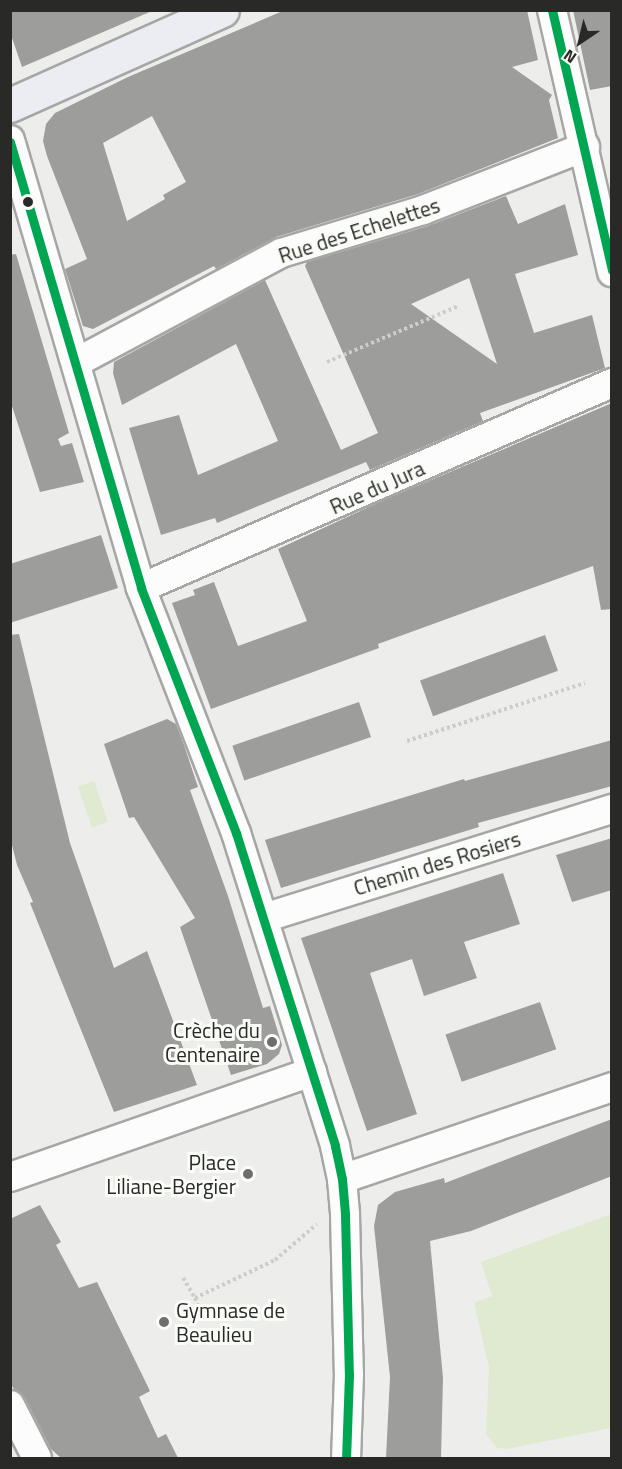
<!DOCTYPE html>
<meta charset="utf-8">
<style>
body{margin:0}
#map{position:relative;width:622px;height:1469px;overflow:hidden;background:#edeeeb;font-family:"Titillium Web",sans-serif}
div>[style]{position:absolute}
.green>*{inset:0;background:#e0ead0;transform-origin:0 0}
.building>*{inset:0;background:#9d9e9b;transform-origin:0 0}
.path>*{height:4px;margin-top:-2px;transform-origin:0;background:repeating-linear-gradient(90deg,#cdcdcc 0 3px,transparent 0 6px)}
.roads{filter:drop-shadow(2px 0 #a6a6a5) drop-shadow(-2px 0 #a6a6a5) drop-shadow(0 2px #a6a6a5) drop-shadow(0 -2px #a6a6a5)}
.minor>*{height:28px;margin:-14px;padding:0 14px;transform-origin:14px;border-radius:14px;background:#fcfcfc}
.major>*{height:33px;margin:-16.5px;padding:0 16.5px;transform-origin:16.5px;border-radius:16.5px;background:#ebedf3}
.bus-1>*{height:9px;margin:-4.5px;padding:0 4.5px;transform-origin:4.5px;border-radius:4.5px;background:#00a651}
.dots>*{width:16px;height:16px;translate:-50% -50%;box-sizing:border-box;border:3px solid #fafcf7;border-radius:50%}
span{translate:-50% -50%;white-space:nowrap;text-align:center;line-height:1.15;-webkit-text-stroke:6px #fafcf7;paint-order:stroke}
.street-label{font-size:21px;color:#292a28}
.poi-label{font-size:21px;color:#292a28}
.right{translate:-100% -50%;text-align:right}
.left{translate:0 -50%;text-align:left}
.frame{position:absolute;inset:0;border:12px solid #292a28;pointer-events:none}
.north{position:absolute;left:550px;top:12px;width:60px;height:60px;-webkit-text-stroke:4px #fafcf7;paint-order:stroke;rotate:215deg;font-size:16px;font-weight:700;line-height:24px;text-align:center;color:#292a28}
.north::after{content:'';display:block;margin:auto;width:21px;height:27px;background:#292a28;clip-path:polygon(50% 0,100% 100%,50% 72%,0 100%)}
</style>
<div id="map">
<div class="green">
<i style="left:94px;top:781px;width:43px;height:17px;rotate:71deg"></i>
<i style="clip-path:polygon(611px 1214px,611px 1428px,507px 1449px,497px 1448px,486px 1434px,489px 1367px,474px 1303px,492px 1296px,481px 1262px)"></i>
</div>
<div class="building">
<i style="clip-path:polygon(10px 10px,152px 10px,152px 11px,22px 67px,10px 32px)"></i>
<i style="clip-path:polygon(evenodd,285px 10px,527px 10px,538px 60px,512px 67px,552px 95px,549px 100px,558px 138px,418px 194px,276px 237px,216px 269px,214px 266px,93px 329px,83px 326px,65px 269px,87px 259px,47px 156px,43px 141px,46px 124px,55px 113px,128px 77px,285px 10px,152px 116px,186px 182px,163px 195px,165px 199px,127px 221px,103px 143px,152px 116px)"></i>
<i style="clip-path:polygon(573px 10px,612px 10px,612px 86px,590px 90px)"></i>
<i style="clip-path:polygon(evenodd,506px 196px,518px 224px,565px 204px,578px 255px,515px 274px,534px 333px,592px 315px,605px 368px,480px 413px,483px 421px,370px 470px,366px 462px,217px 523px,215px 518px,161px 535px,129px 428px,179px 415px,198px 475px,278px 441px,236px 344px,122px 405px,113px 373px,114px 362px,265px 280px,341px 450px,378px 433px,305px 266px,307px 262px,428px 226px,506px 196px,469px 278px,472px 287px,497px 364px,411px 304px,469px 278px)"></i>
<i style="clip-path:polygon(16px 254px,69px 433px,58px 439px,61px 446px,72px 443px,84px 482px,40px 492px,10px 400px,10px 255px)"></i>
<i style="clip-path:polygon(612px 403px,612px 609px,601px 610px,593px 566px,378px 644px,379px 648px,211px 709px,172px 603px,195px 595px,193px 590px,214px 582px,238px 646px,307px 621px,278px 549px,384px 500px)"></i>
<i style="clip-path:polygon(101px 535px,118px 588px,10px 623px,10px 564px)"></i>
<i style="clip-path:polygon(19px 634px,70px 843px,114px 968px,147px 951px,197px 1085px,114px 1112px,30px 903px,33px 902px,17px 865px,10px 837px,10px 635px)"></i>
<i style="left:545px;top:635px;width:38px;height:133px;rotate:70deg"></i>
<i style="left:359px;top:702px;width:37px;height:134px;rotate:71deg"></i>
<i style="clip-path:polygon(167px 719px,176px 724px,184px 745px,198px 787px,190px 790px,228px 896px,263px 1008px,270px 1006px,282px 1045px,279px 1054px,267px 1064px,231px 1075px,180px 927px,195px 918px,134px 817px,129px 818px,104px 744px)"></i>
<i style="clip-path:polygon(612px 740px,612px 786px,478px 823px,479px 827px,281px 888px,265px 840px,464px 779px,465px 781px)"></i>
<i style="clip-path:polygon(612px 838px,612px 890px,572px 902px,556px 855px)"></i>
<i style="clip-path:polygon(503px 873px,520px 924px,464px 942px,477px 978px,424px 996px,412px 959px,370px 973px,417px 1114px,367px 1131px,301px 938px)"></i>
<i style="left:540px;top:1002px;width:50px;height:100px;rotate:71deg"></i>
<i style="clip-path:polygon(612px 1119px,612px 1176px,471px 1231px,430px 1241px,443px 1378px,441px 1458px,386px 1458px,390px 1377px,374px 1226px,378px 1205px,395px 1192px,444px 1178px,445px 1183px)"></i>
<i style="clip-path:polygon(40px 1205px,61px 1242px,56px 1245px,79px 1288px,97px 1282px,150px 1391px,139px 1397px,158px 1438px,166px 1434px,178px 1458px,61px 1458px,51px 1449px,25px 1398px,14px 1389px,10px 1383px,10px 1219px)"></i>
</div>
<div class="path">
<i style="left:327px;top:362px;width:142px;rotate:-23.1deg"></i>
<i style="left:407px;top:741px;width:187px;rotate:-18deg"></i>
<i style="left:183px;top:1278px;width:23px;rotate:59deg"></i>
<i style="left:195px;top:1298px;width:89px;rotate:-25.4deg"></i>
<i style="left:275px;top:1260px;width:55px;rotate:-40.6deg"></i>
<i style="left:195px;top:1298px;width:24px;rotate:71deg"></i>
</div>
<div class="roads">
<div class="minor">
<i style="left:552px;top:10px;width:269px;rotate:77.1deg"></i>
<i style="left:10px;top:140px;width:467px;rotate:73.7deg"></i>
<i style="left:141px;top:588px;width:263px;rotate:68.8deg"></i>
<i style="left:236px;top:833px;width:328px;rotate:72.4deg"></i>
<i style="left:335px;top:1146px;width:34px;rotate:78deg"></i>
<i style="left:342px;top:1179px;width:36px;rotate:85deg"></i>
<i style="left:345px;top:1215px;width:159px;rotate:88.6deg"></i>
<i style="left:349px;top:1374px;width:84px;rotate:92deg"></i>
<i style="left:77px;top:362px;width:231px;rotate:-28.1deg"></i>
<i style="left:281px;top:253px;width:148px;rotate:-16.8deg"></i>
<i style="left:423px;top:210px;width:174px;rotate:-21.3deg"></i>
<i style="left:141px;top:588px;width:514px;rotate:-23.52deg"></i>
<i style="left:264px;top:918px;width:365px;rotate:-17.4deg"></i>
<i style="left:10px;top:1177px;width:320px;rotate:-19.2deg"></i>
<i style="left:342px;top:1179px;width:285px;rotate:-18.8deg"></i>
<i style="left:10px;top:1405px;width:59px;rotate:63deg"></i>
</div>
<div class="major">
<i style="left:10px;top:105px;width:232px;rotate:-24.1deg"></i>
</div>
</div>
<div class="bus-1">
<i style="left:552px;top:10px;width:267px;rotate:77deg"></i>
<i style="left:10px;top:142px;width:465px;rotate:73.6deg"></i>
<i style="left:141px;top:588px;width:263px;rotate:68.8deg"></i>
<i style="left:236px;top:833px;width:328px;rotate:72.4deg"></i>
<i style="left:335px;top:1146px;width:34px;rotate:78deg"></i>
<i style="left:342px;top:1179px;width:36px;rotate:85deg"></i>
<i style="left:345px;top:1215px;width:159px;rotate:88.6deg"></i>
<i style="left:349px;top:1374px;width:84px;rotate:92deg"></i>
</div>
<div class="dots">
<i style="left:28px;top:202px;background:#292a28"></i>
<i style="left:272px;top:1042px;background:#6e6f6c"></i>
<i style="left:248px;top:1174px;background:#6e6f6c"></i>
<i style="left:164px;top:1322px;background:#6e6f6c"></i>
</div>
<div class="street-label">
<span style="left:359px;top:230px;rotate:-18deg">Rue des Echelettes</span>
<span style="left:377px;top:487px;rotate:-24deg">Rue du Jura</span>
<span style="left:437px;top:863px;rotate:-17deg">Chemin des Rosiers</span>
</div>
<div class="poi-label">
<span class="right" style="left:260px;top:1042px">Crèche du<br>Centenaire</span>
<span class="right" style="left:236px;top:1174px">Place<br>Liliane-Bergier</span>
<span class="left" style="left:176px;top:1322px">Gymnase de<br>Beaulieu</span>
</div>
<div class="frame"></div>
<div class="north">N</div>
</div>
